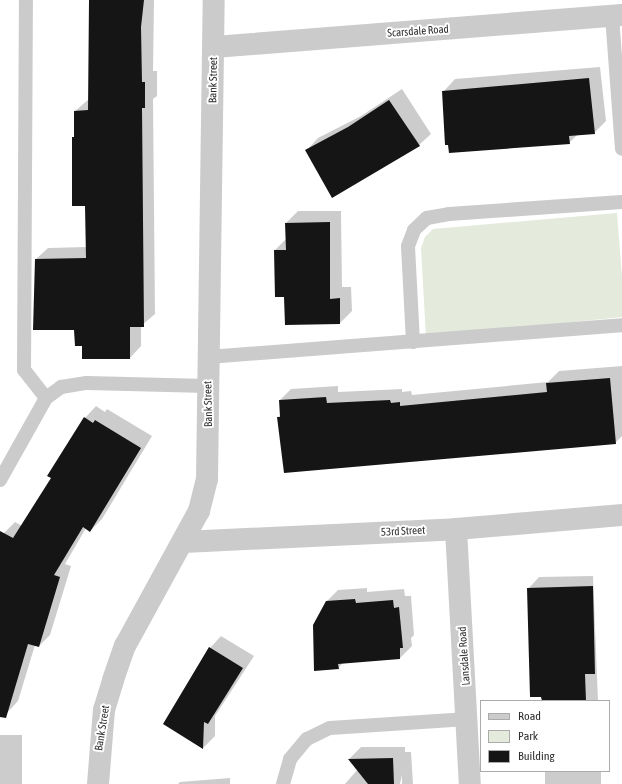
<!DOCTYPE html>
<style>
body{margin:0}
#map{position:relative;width:622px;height:784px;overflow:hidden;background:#fff;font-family:"Asap Condensed",sans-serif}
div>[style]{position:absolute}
.green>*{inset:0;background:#e4eadc}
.shadow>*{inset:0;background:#0003;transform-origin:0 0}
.building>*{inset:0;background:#151515}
.service>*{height:14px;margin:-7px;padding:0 7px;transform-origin:7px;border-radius:7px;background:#cbcbcb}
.minor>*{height:22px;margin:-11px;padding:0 11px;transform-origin:11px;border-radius:11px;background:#cbcbcb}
span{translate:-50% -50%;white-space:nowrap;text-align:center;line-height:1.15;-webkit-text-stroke:4px #fff;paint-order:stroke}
.street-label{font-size:11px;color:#2e2e2e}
.legend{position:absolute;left:480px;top:700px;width:130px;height:72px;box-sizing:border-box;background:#fff;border:1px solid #ababab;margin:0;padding:5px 7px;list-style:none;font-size:12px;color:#2e2e2e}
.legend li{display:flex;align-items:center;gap:8px;height:20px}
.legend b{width:20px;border:1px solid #ababab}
</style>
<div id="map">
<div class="green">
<i style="clip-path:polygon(617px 213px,622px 277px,622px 317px,426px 337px,421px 248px,425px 237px,433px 229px)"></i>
</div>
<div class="shadow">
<i style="clip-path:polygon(74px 0,154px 0,153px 71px,157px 71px,157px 96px,153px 99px,155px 314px,141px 326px,141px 346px,130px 358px,83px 345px,36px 259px,48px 248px,87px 247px,86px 205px,75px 111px,89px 99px,90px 0)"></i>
<i style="clip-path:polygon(600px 67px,606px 121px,594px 133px,578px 134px,569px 143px,444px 91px,455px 79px)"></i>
<i style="clip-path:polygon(402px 89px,431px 134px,419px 145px,307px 150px,318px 138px,361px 116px)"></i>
<i style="clip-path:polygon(298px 211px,341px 211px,342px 287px,351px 287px,352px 311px,340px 323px,285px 296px,275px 250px,286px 239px,286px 223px)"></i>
<i style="clip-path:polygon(622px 366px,622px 436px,615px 443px,278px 417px,281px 415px,280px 400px,291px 389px,338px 386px,338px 392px,402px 389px,402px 392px,411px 391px,412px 395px,548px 382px,559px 371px)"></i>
<i style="clip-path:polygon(96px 406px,105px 412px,107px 409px,152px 436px,102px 519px,90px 531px,86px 528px,65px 564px,71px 566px,50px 635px,39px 646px,35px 645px,18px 701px,7px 713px,0 710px,0 548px,4px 533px,15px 522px,22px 526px,53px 478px,85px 418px)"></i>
<i style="clip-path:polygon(593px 576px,598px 701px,543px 701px,528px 589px,539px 577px)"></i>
<i style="clip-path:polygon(367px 588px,367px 592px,404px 589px,405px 596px,411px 596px,414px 635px,411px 638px,412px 646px,400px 658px,344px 662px,338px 668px,326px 602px,338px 590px)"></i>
<i style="clip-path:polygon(221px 636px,254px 656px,215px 716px,215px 736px,203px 748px,164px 724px,210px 648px)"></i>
<i style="left:0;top:735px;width:22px;height:49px"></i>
<i style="clip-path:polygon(361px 747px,405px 747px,405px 752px,411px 752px,413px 784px,402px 784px,402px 775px,400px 784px,345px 784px,358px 769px,349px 759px)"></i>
<i style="left:545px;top:771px;width:56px;height:13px"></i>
<i style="clip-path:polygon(230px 778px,230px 784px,178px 784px,180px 782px)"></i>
</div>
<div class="building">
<i style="clip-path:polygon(89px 0,144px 0,141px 27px,142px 82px,145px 82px,145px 108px,142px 108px,144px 327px,130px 327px,130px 359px,82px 359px,82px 346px,75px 346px,74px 330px,33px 330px,35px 259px,86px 258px,85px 206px,72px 206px,72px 137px,74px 137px,74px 111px,88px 110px)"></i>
<i style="clip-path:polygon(589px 78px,595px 134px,569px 136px,570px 144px,449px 153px,448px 145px,445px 145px,442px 91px)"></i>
<i style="clip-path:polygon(389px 100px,420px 146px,332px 198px,305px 150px,348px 127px)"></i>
<i style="clip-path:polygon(330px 222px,330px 299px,340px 298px,340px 324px,285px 325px,284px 297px,275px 297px,274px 250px,286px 250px,285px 223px)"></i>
<i style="clip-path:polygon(610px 378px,616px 444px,284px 473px,277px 417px,280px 417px,279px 400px,326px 397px,327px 403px,390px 400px,391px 403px,400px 402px,400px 406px,547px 392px,546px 383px)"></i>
<i style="clip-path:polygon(84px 417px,93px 423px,95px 420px,141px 448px,90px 532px,83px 527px,54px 575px,60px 577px,39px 647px,28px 644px,6px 718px,0 717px,0 531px,13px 538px,51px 478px,47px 476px)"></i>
<i style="clip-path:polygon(593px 586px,595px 674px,585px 674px,586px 701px,542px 701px,541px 697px,530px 697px,527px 588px)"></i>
<i style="clip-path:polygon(355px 599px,356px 603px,393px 600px,394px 608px,399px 607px,403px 648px,400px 648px,400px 659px,338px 664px,339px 669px,314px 671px,313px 625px,326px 601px)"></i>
<i style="clip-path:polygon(209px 647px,243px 668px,208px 724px,204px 722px,203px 749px,163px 724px)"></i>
<i style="clip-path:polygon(393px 758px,394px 784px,368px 784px,348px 759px)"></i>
</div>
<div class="service">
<i style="left:612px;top:16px;width:133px;rotate:85.7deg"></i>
<i style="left:413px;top:342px;width:96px;rotate:-93deg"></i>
<i style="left:408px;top:246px;width:17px;rotate:-69deg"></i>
<i style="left:414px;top:230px;width:18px;rotate:-43deg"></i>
<i style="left:427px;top:218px;width:22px;rotate:-10deg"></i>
<i style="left:449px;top:214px;width:173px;rotate:-4deg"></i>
<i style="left:208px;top:357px;width:415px;rotate:-4.4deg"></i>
<i style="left:46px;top:398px;width:19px;rotate:-36deg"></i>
<i style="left:61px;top:387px;width:26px;rotate:-9deg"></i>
<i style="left:87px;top:383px;width:120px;rotate:1.4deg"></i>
<i style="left:0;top:480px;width:94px;rotate:-60.7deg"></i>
<i style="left:46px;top:398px;width:36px;rotate:-128deg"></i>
<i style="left:24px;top:370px;width:370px;rotate:-89.7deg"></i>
<i style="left:283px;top:784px;width:26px;rotate:-74deg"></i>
<i style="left:290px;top:759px;width:26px;rotate:-50deg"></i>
<i style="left:307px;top:739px;width:25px;rotate:-26deg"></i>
<i style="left:330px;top:728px;width:138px;rotate:-3.7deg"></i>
</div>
<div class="minor">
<i style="left:214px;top:47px;width:409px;rotate:-4.5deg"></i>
<i style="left:456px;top:529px;width:255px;rotate:86.9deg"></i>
<i style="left:184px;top:542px;width:272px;rotate:-2.7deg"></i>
<i style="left:456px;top:529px;width:167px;rotate:-4.8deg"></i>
<i style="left:98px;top:784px;width:74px;rotate:-85.4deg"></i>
<i style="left:104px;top:710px;width:31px;rotate:-73deg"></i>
<i style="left:113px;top:680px;width:36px;rotate:-71deg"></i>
<i style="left:125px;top:646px;width:154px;rotate:-61.3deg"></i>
<i style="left:199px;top:511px;width:33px;rotate:-76deg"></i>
<i style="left:207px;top:479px;width:479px;rotate:-89.2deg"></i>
</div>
<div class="street-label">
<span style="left:418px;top:31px;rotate:-4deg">Scarsdale Road</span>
<span style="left:213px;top:80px;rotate:-89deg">Bank Street</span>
<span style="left:208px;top:404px;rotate:-91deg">Bank Street</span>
<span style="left:403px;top:531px;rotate:-3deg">53rd Street</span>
<span style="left:464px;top:656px;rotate:-94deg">Lansdale Road</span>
<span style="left:102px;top:728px;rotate:-81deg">Bank Street</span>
</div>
<ul class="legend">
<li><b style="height:5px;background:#cbcbcb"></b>Road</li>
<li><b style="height:11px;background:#e4eadc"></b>Park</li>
<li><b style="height:11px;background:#151515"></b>Building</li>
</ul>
</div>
